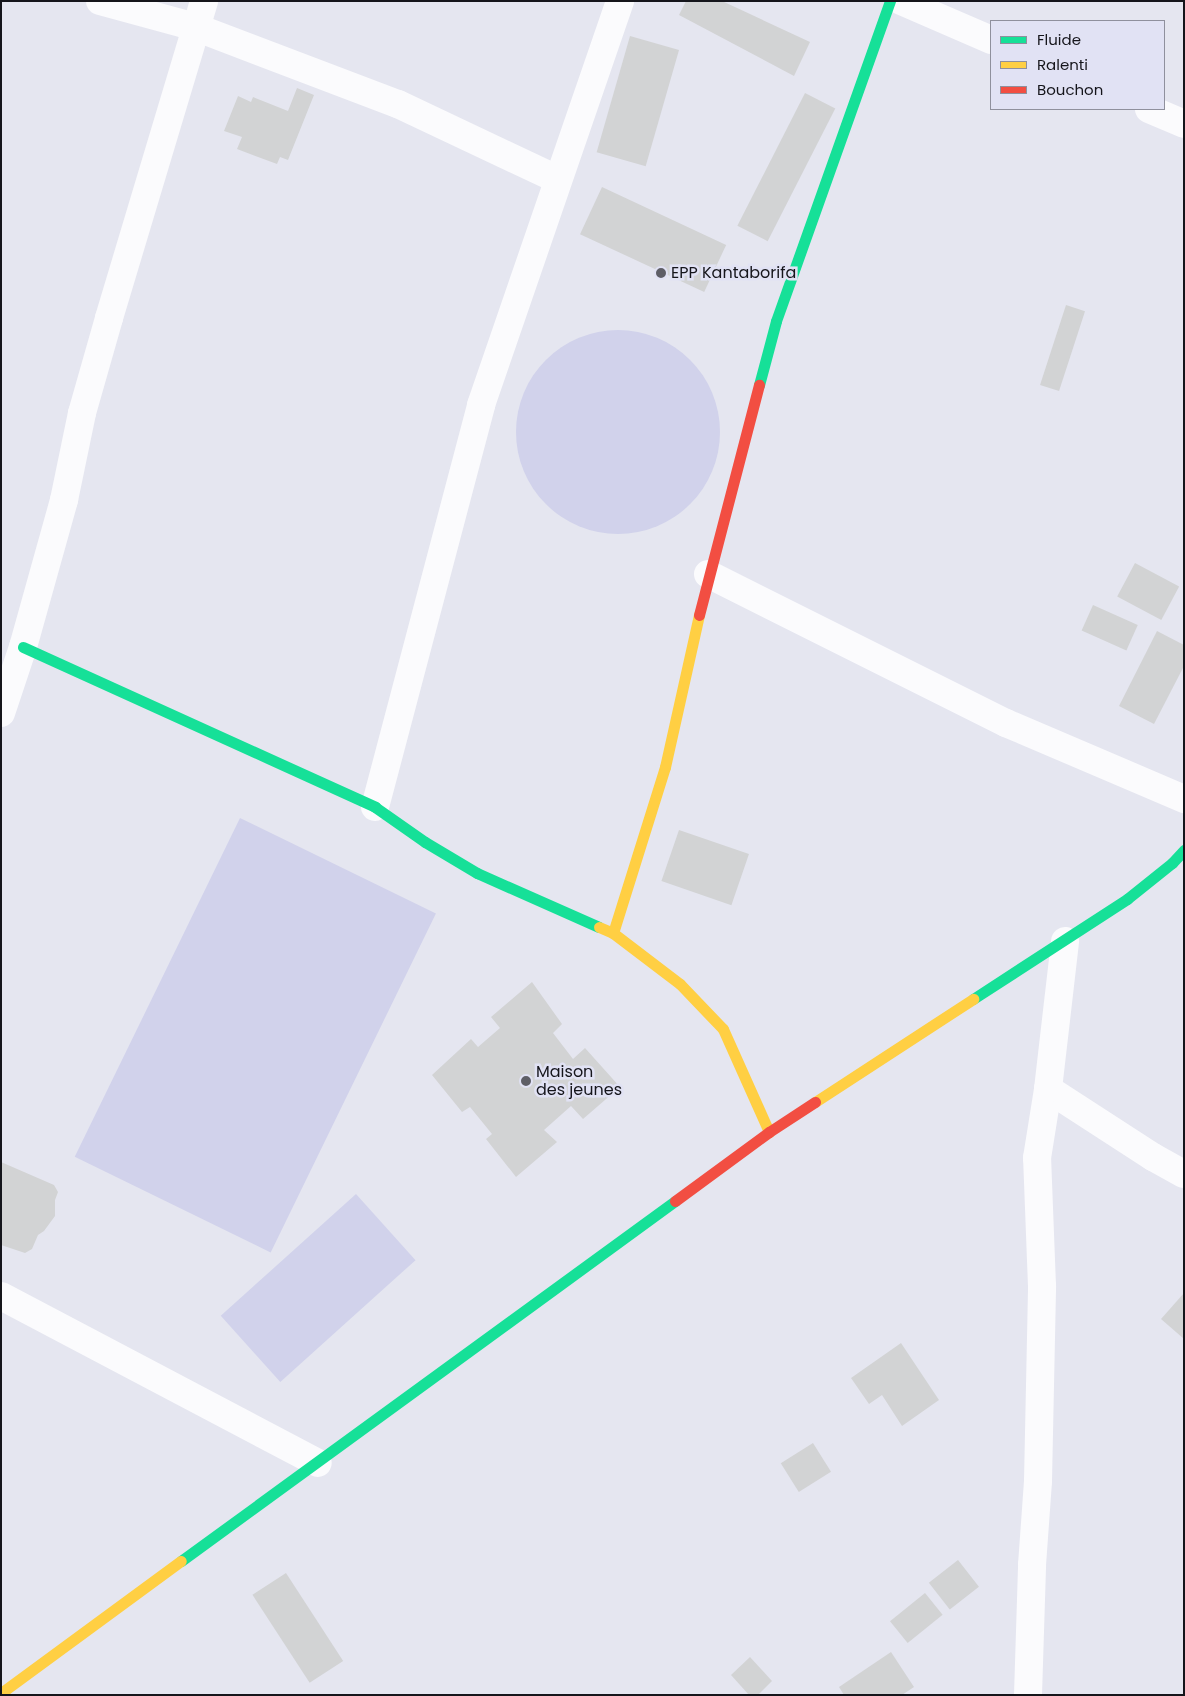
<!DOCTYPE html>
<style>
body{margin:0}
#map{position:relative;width:1185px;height:1696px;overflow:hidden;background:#e5e6f0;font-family:Poppins,sans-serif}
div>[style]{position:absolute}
.green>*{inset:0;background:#d1d2eb;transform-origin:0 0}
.round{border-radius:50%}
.building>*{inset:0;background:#d2d3d4;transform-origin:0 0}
.street>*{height:28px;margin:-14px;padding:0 14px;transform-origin:14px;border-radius:14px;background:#fbfbfd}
.fast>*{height:11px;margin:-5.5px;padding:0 5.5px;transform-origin:5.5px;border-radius:5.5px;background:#16e098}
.slow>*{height:11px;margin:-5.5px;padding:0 5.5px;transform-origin:5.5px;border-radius:5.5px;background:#ffcf43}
.jam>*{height:11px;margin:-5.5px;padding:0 5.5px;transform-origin:5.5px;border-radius:5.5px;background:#f24e42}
.dots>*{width:14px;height:14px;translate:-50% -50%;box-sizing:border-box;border:2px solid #e1e2f4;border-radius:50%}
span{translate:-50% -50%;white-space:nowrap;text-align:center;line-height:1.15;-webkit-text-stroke:5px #e1e2f4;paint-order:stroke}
.poi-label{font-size:16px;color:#15151b}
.left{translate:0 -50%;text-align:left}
.frame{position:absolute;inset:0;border:2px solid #15151b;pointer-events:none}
.legend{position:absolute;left:990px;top:20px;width:175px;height:90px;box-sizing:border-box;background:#e1e2f4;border:1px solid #8f909d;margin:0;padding:6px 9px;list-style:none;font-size:15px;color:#15151b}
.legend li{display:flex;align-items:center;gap:10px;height:25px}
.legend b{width:25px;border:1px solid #8f909d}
</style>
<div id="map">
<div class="green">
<i class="round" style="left:516px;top:330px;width:204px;height:204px"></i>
<i style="left:240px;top:818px;width:218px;height:377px;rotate:26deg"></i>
<i style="left:356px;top:1194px;width:89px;height:182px;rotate:48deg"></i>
</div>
<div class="building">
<i style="clip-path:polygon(686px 1px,722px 1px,810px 42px,794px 76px,679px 15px)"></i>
<i style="left:630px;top:36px;width:51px;height:121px;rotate:16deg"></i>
<i style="clip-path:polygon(297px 88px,314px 95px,288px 160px,280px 157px,277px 164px,237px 149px,242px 137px,224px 131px,238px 96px,251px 102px,253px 97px,288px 111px)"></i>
<i style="left:805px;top:93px;width:34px;height:149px;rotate:27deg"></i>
<i style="left:602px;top:187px;width:137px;height:52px;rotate:25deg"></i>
<i style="left:1066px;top:305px;width:20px;height:84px;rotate:18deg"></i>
<i style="left:1135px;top:563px;width:50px;height:38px;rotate:28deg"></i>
<i style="left:1093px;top:605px;width:49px;height:28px;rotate:24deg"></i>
<i style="clip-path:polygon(1157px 631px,1184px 645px,1184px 666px,1154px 724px,1119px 706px)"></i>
<i style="left:679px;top:830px;width:74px;height:54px;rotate:19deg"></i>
<i style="clip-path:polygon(532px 982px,562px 1024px,553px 1033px,573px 1059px,585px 1048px,620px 1087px,583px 1119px,571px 1106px,544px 1130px,557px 1142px,516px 1177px,486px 1139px,492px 1134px,470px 1107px,462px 1112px,432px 1075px,471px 1039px,478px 1047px,500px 1028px,491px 1017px)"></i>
<i style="clip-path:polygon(1px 1162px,54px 1185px,58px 1192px,55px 1200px,55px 1216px,44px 1231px,38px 1235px,32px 1249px,25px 1253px,1px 1245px)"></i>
<i style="clip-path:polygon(1184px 1293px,1184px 1339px,1161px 1319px)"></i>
<i style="clip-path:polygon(901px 1343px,939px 1400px,902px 1426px,882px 1395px,869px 1404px,851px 1378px)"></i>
<i style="left:813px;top:1443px;width:34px;height:38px;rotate:58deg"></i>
<i style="left:958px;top:1560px;width:34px;height:37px;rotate:52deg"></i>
<i style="left:286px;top:1573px;width:105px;height:40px;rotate:57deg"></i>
<i style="left:925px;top:1593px;width:28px;height:45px;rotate:51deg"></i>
<i style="clip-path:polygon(891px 1652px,914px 1687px,902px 1695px,844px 1695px,839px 1687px)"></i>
<i style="clip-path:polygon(750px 1657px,772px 1681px,758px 1695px,749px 1695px,731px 1675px)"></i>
</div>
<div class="street">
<i style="left:100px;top:1px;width:98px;rotate:15.3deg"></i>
<i style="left:195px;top:27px;width:217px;rotate:20.8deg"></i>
<i style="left:398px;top:104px;width:176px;rotate:25.3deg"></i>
<i style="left:901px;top:1px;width:98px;rotate:23.4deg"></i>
<i style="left:1149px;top:109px;width:38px;rotate:23deg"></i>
<i style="left:708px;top:574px;width:333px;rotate:26.6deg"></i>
<i style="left:1006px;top:723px;width:194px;rotate:23.1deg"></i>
<i style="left:1px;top:713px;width:70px;rotate:-71.6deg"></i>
<i style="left:23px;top:647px;width:153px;rotate:-74.4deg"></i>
<i style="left:64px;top:500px;width:89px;rotate:-78.3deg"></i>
<i style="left:82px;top:413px;width:99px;rotate:-74.1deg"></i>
<i style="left:109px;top:318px;width:331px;rotate:-73.3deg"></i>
<i style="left:375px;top:807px;width:416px;rotate:-75.2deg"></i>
<i style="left:481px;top:405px;width:427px;rotate:-71deg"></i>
<i style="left:1048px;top:1089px;width:125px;rotate:32.9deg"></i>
<i style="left:1153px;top:1157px;width:35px;rotate:29deg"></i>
<i style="left:1px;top:1296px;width:358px;rotate:27.8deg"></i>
<i style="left:1028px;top:1695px;width:130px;rotate:-88.2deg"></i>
<i style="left:1032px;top:1565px;width:84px;rotate:-85.9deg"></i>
<i style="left:1038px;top:1481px;width:195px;rotate:-88.8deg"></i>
<i style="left:1042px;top:1286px;width:128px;rotate:-92.2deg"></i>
<i style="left:1037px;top:1158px;width:70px;rotate:-80.9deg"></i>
<i style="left:1048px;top:1089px;width:149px;rotate:-83.4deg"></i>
</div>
<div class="fast">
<i style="left:759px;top:385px;width:66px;rotate:-75.1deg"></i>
<i style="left:776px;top:321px;width:340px;rotate:-70.4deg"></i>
<i style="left:23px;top:647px;width:387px;rotate:24.4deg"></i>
<i style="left:375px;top:807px;width:61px;rotate:35deg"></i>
<i style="left:425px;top:842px;width:61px;rotate:30.8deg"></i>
<i style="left:477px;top:873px;width:133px;rotate:23.9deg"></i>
<i style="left:973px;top:999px;width:184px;rotate:-33deg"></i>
<i style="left:1127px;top:899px;width:58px;rotate:-38.7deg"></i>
<i style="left:1172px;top:863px;width:18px;rotate:-47deg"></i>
<i style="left:181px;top:1561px;width:611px;rotate:-36.08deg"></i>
</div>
<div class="slow">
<i style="left:599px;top:927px;width:15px;rotate:23deg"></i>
<i style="left:613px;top:933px;width:84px;rotate:37.3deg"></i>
<i style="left:680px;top:984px;width:62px;rotate:46.3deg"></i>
<i style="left:723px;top:1029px;width:113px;rotate:65.9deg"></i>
<i style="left:613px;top:933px;width:174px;rotate:-72.6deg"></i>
<i style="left:665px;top:767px;width:156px;rotate:-77.4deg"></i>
<i style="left:815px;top:1102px;width:189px;rotate:-33.1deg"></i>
<i style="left:1px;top:1693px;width:223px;rotate:-36.3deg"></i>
</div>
<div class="jam">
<i style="left:699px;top:615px;width:238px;rotate:-75.4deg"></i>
<i style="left:675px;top:1201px;width:117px;rotate:-36.3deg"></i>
<i style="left:769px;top:1132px;width:55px;rotate:-33.1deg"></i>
</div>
<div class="dots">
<i style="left:661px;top:273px;background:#5e5e66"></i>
<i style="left:526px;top:1081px;background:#5e5e66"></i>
</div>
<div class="poi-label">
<span class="left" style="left:671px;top:273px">EPP Kantaborifa</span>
<span class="left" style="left:536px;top:1081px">Maison<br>des jeunes</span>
</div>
<div class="frame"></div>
<ul class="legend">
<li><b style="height:6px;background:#16e098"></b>Fluide</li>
<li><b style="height:6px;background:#ffcf43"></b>Ralenti</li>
<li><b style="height:6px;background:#f24e42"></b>Bouchon</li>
</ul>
</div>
